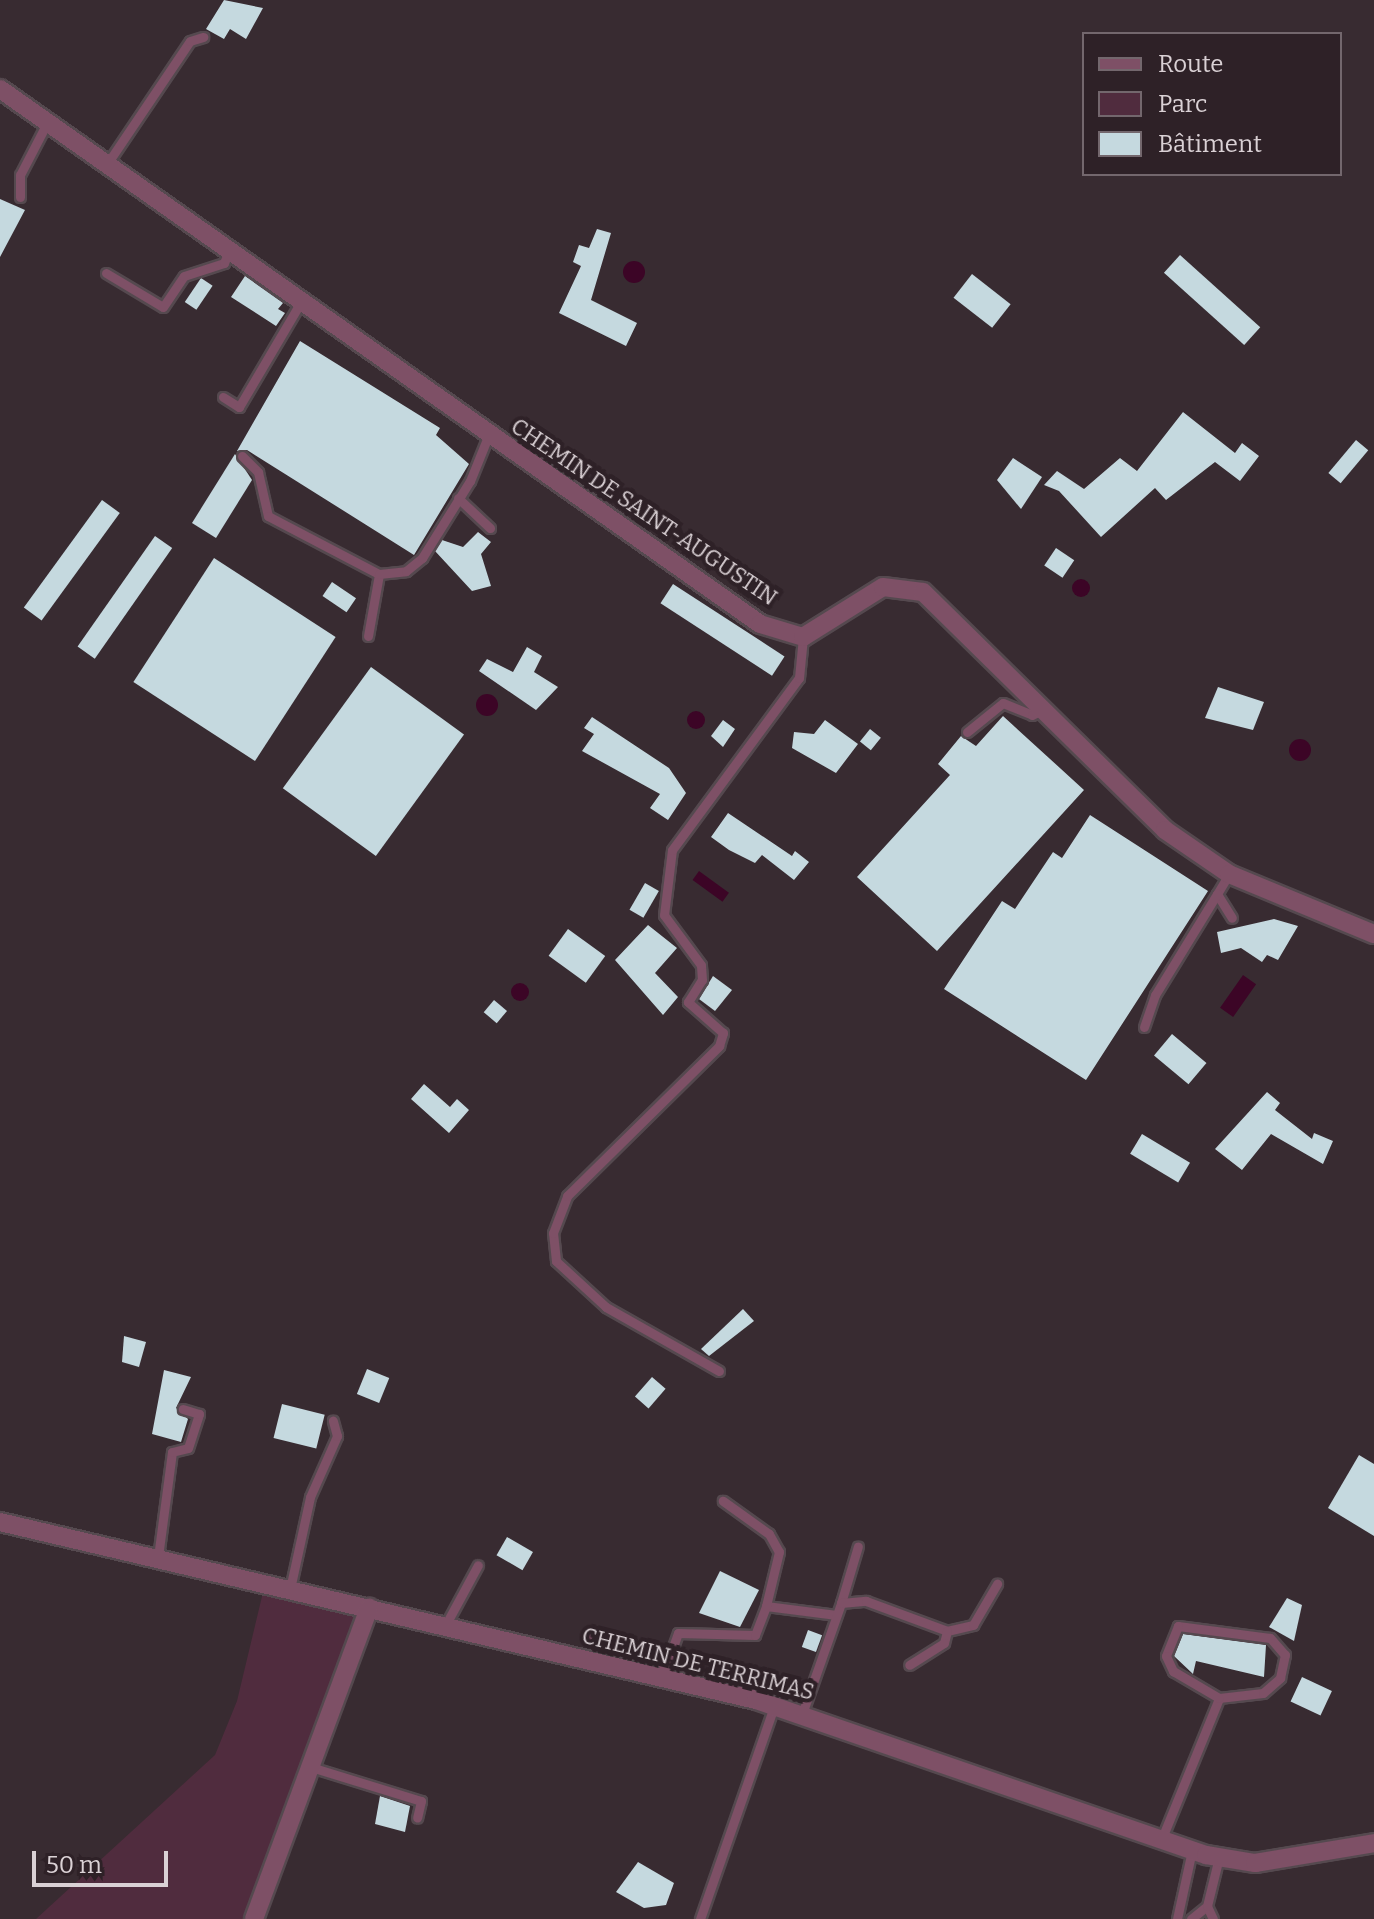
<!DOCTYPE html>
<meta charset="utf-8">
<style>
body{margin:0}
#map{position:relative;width:1374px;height:1919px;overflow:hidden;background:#382b31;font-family:Bitter,serif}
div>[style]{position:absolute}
.green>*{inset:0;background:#502c3e}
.water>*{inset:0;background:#3c0526;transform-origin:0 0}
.round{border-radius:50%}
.building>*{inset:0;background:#c5d9df;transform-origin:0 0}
.roads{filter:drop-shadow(2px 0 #55494f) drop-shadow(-2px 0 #55494f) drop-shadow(0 2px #55494f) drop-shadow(0 -2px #55494f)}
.service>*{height:9px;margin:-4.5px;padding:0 4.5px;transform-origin:4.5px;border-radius:4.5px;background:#7e5066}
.minor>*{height:18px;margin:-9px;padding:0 9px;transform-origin:9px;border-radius:9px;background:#7e5066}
span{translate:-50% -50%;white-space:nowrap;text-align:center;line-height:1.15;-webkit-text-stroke:8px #2e2127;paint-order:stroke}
.street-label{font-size:22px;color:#dad1d5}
.legend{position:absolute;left:1082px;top:32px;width:260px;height:144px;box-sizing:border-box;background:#2e2127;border:2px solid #73676d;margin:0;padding:10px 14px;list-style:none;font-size:24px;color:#dad1d5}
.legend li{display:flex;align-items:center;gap:16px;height:40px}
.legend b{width:40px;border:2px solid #73676d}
.scale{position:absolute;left:32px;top:1851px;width:136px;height:36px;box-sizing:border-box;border:4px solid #dad1d5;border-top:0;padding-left:10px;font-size:24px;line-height:28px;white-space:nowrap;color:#dad1d5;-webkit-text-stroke:6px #2e2127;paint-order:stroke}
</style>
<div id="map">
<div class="green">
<i style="clip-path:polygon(264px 1588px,363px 1612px,247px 1919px,36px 1919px,215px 1755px,237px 1701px)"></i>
</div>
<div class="water">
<i class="round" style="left:623px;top:261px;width:22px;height:22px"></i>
<i class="round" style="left:1072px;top:579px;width:18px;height:18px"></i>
<i class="round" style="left:476px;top:694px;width:22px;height:22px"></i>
<i class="round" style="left:687px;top:711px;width:18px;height:18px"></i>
<i class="round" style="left:1289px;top:739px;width:22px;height:22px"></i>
<i style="left:699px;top:871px;width:37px;height:11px;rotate:36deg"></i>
<i style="left:1243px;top:975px;width:16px;height:40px;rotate:35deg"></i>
<i class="round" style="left:511px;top:983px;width:18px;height:18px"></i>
</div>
<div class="building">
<i style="clip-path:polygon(224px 0,263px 8px,246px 39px,230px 29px,224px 39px,206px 29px)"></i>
<i style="clip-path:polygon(0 199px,25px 210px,0 257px)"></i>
<i style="clip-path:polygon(597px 229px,611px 233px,591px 300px,637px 323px,626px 346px,559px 313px,581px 266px,573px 262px,579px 245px,589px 248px)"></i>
<i style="left:1180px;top:255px;width:108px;height:24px;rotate:42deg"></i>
<i style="left:972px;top:274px;width:49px;height:30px;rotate:38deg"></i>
<i style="clip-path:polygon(245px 276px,283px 303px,278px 309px,285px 313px,276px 326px,231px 297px)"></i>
<i style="left:201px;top:278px;width:14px;height:29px;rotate:34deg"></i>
<i style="clip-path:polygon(300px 341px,440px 428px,436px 435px,469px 464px,414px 555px,247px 450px,237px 451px)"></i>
<i style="clip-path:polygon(1183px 412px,1235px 453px,1242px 443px,1259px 456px,1240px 481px,1215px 462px,1166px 500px,1155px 488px,1101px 537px,1059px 491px,1044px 485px,1057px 471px,1084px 489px,1120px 458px,1137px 471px)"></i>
<i style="left:1356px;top:440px;width:16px;height:43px;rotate:40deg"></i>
<i style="clip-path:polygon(235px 454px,252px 480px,216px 538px,192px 523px)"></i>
<i style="clip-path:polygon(1013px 458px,1042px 477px,1021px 509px,997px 480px)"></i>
<i style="left:102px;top:500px;width:22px;height:133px;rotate:36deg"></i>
<i style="clip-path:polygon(478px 532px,491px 542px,481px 554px,491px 586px,472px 591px,435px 551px,442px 540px,463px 547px)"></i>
<i style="left:155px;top:536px;width:21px;height:135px;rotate:35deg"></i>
<i style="left:1056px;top:548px;width:22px;height:21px;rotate:34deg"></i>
<i style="left:214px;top:558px;width:145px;height:148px;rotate:33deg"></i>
<i style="left:332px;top:582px;width:29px;height:17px;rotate:34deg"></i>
<i style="left:673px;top:584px;width:133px;height:23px;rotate:33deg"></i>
<i style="clip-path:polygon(527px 647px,542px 656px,534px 672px,558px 687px,536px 710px,479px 671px,487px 659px,513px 672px)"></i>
<i style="left:371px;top:667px;width:115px;height:150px;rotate:36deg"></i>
<i style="clip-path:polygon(1218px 687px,1264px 702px,1253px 730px,1205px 718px)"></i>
<i style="clip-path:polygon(1003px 716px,1084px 790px,937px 951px,857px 877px,950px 775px,938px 764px,961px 736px,976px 746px)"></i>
<i style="clip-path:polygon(592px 717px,669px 768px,686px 793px,668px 820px,650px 808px,660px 794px,582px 751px,594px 734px,584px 728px)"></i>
<i style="clip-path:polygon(723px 720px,735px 729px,723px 747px,711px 736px)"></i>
<i style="clip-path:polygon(825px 720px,858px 744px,836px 773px,792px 748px,794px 732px,814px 734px)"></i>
<i style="left:870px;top:729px;width:14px;height:16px;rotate:39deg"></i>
<i style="clip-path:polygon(728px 813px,792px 856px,795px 851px,809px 862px,794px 880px,762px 855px,755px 863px,729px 850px,711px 837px)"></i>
<i style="clip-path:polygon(1090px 815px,1208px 891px,1086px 1080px,944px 989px,1002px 901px,1015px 909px,1053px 852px,1062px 858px)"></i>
<i style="left:645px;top:883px;width:16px;height:31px;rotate:30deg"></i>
<i style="clip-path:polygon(1274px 919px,1298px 926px,1278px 960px,1267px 955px,1262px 962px,1241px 948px,1221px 953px,1217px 932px)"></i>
<i style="clip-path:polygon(648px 925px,677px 948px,655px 973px,678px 997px,663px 1015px,615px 960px)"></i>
<i style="left:568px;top:929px;width:46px;height:33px;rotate:36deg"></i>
<i style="clip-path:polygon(713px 976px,732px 990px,715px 1011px,699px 999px)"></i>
<i style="left:494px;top:1000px;width:17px;height:16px;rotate:40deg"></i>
<i style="left:1172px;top:1034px;width:45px;height:28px;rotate:40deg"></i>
<i style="clip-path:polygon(424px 1084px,450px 1107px,457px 1099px,469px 1110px,449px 1133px,411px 1099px)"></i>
<i style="clip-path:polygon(1267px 1092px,1280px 1103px,1275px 1110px,1312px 1139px,1314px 1133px,1333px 1141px,1323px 1164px,1271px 1134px,1242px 1170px,1215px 1149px)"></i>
<i style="left:1142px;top:1134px;width:56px;height:23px;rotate:31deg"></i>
<i style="clip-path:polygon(743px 1309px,754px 1321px,709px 1356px,701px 1349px)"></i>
<i style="clip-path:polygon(124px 1336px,146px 1342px,139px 1367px,122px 1362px)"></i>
<i style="left:367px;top:1369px;width:24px;height:27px;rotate:22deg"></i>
<i style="clip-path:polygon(164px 1370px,191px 1377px,176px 1408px,188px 1419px,181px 1442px,152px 1434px)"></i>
<i style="left:652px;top:1377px;width:18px;height:26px;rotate:41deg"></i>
<i style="left:282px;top:1404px;width:44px;height:35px;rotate:14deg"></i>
<i style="clip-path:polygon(1359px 1455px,1374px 1464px,1374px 1536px,1328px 1508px)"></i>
<i style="left:507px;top:1537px;width:30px;height:21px;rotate:30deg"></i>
<i style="clip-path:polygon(720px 1571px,759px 1590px,740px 1627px,699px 1613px)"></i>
<i style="clip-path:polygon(1287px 1598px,1302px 1605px,1294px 1641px,1269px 1627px)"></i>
<i style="left:808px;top:1630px;width:15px;height:18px;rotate:20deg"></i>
<i style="clip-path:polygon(1183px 1634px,1266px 1645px,1264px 1677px,1196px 1661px,1193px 1674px,1174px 1656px)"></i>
<i style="left:1302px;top:1677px;width:33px;height:27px;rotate:25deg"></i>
<i style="clip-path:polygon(380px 1796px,410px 1806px,405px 1832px,375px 1824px)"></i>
<i style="clip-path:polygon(638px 1862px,674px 1883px,666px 1905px,644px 1908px,616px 1892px)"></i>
</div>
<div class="roads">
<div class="service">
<i style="left:107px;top:164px;width:148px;rotate:-56deg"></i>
<i style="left:190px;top:41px;width:14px;rotate:-17deg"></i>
<i style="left:20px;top:197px;width:22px;rotate:-90deg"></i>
<i style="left:20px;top:175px;width:59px;rotate:-62.6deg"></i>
<i style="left:106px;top:273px;width:66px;rotate:30.8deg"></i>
<i style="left:163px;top:307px;width:37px;rotate:-56deg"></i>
<i style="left:184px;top:276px;width:42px;rotate:-18deg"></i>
<i style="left:224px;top:263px;width:16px;rotate:-68deg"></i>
<i style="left:223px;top:397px;width:19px;rotate:32deg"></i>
<i style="left:239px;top:407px;width:124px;rotate:-59.5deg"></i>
<i style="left:242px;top:456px;width:23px;rotate:45deg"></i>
<i style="left:258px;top:472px;width:45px;rotate:77.2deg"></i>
<i style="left:268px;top:516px;width:125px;rotate:27.6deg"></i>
<i style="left:458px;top:498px;width:44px;rotate:43.2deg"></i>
<i style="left:368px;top:636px;width:63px;rotate:-79.9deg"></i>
<i style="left:379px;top:574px;width:27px;rotate:-6deg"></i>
<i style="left:406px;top:571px;width:21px;rotate:-39deg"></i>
<i style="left:422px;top:558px;width:91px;rotate:-58.1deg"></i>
<i style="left:470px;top:481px;width:51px;rotate:-68deg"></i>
<i style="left:967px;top:732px;width:46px;rotate:-38.9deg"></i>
<i style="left:1003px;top:703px;width:31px;rotate:22deg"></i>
<i style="left:1032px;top:715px;width:13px;rotate:-27deg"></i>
<i style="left:1229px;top:874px;width:23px;rotate:121deg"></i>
<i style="left:1217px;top:894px;width:28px;rotate:58deg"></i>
<i style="left:1144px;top:1027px;width:34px;rotate:-71deg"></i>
<i style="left:1155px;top:995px;width:119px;rotate:-58.5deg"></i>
<i style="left:719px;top:1371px;width:130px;rotate:-150.5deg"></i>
<i style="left:606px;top:1307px;width:68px;rotate:-137.4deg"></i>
<i style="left:556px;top:1261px;width:28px;rotate:-96deg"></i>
<i style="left:553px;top:1233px;width:40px;rotate:-69deg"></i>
<i style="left:567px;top:1196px;width:214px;rotate:-44.6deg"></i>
<i style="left:719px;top:1046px;width:14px;rotate:-73deg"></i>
<i style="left:723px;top:1033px;width:47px;rotate:-138.5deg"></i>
<i style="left:688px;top:1002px;width:26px;rotate:-58deg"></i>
<i style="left:702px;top:980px;width:15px;rotate:-94deg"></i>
<i style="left:701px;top:965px;width:62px;rotate:-126.5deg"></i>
<i style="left:664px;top:915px;width:65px;rotate:-83deg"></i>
<i style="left:672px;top:850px;width:214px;rotate:-53.6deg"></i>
<i style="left:799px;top:678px;width:41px;rotate:-84.4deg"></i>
<i style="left:158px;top:1557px;width:106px;rotate:-82.4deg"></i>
<i style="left:172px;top:1452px;width:16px;rotate:-14deg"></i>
<i style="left:188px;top:1448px;width:36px;rotate:-72deg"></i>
<i style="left:199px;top:1414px;width:17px;rotate:-163deg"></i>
<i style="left:290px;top:1589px;width:94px;rotate:-77.7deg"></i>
<i style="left:310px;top:1497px;width:67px;rotate:-66.1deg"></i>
<i style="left:337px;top:1436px;width:16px;rotate:-105deg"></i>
<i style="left:841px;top:1603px;width:59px;rotate:-73.4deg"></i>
<i style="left:766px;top:1606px;width:71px;rotate:7.3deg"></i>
<i style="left:445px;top:1626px;width:69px;rotate:-61.6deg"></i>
<i style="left:947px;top:1631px;width:27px;rotate:-13deg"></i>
<i style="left:973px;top:1625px;width:48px;rotate:-59.7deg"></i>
<i style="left:589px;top:1637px;width:67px;rotate:15.5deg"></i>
<i style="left:654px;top:1655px;width:18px;rotate:47deg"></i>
<i style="left:666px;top:1666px;width:35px;rotate:-70deg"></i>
<i style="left:678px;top:1633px;width:77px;rotate:1.5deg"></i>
<i style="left:755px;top:1635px;width:31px;rotate:-69deg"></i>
<i style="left:766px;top:1606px;width:56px;rotate:-76.5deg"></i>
<i style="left:779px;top:1552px;width:21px;rotate:-119deg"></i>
<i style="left:769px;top:1534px;width:57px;rotate:-144.3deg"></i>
<i style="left:802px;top:1714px;width:118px;rotate:-70.6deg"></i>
<i style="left:841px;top:1603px;width:25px;rotate:-5deg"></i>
<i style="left:866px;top:1601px;width:86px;rotate:20.3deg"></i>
<i style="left:947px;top:1631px;width:12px;rotate:104deg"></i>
<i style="left:944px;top:1643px;width:41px;rotate:147.8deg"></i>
<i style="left:314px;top:1768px;width:112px;rotate:17.1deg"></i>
<i style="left:421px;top:1801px;width:17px;rotate:103deg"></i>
<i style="left:1162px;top:1838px;width:151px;rotate:-67.8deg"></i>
<i style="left:1219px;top:1698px;width:44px;rotate:-6.5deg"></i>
<i style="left:1263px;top:1693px;width:23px;rotate:-41deg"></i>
<i style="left:1280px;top:1678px;width:24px;rotate:-78deg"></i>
<i style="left:1285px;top:1655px;width:23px;rotate:-131deg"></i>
<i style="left:1270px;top:1638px;width:93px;rotate:-172.6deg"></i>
<i style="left:1178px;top:1626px;width:32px;rotate:112deg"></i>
<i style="left:1166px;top:1656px;width:17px;rotate:65deg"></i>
<i style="left:1173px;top:1671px;width:53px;rotate:30.4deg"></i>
<i style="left:700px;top:1919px;width:225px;rotate:-70.8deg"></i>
<i style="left:1177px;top:1919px;width:71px;rotate:-77.7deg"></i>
<i style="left:1191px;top:1919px;width:21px;rotate:-39deg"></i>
<i style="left:1213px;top:1919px;width:14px;rotate:-115deg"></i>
<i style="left:1207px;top:1906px;width:50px;rotate:-76.2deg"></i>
</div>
<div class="minor">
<i style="left:0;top:89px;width:929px;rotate:35.14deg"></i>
<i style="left:760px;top:624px;width:45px;rotate:16.8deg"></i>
<i style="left:803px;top:637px;width:94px;rotate:-32deg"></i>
<i style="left:883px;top:587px;width:40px;rotate:7.1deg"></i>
<i style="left:923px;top:592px;width:339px;rotate:44.5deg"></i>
<i style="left:1165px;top:830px;width:78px;rotate:34.5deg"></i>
<i style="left:1229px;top:874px;width:157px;rotate:22.5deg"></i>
<i style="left:0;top:1522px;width:777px;rotate:13.25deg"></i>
<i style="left:756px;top:1700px;width:476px;rotate:19deg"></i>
<i style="left:1206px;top:1855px;width:50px;rotate:9.3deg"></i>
<i style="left:1255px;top:1863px;width:121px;rotate:-9.5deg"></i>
<i style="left:254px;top:1919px;width:332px;rotate:-69.7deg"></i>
</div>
</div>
<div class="street-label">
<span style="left:644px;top:512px;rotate:34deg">CHEMIN DE SAINT-AUGUSTIN</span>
<span style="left:698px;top:1664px;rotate:14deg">CHEMIN DE TERRIMAS</span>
</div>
<ul class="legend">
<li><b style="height:10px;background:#7e5066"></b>Route</li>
<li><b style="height:22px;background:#502c3e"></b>Parc</li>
<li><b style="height:22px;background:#c5d9df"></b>Bâtiment</li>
</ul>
<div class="scale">50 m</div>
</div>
